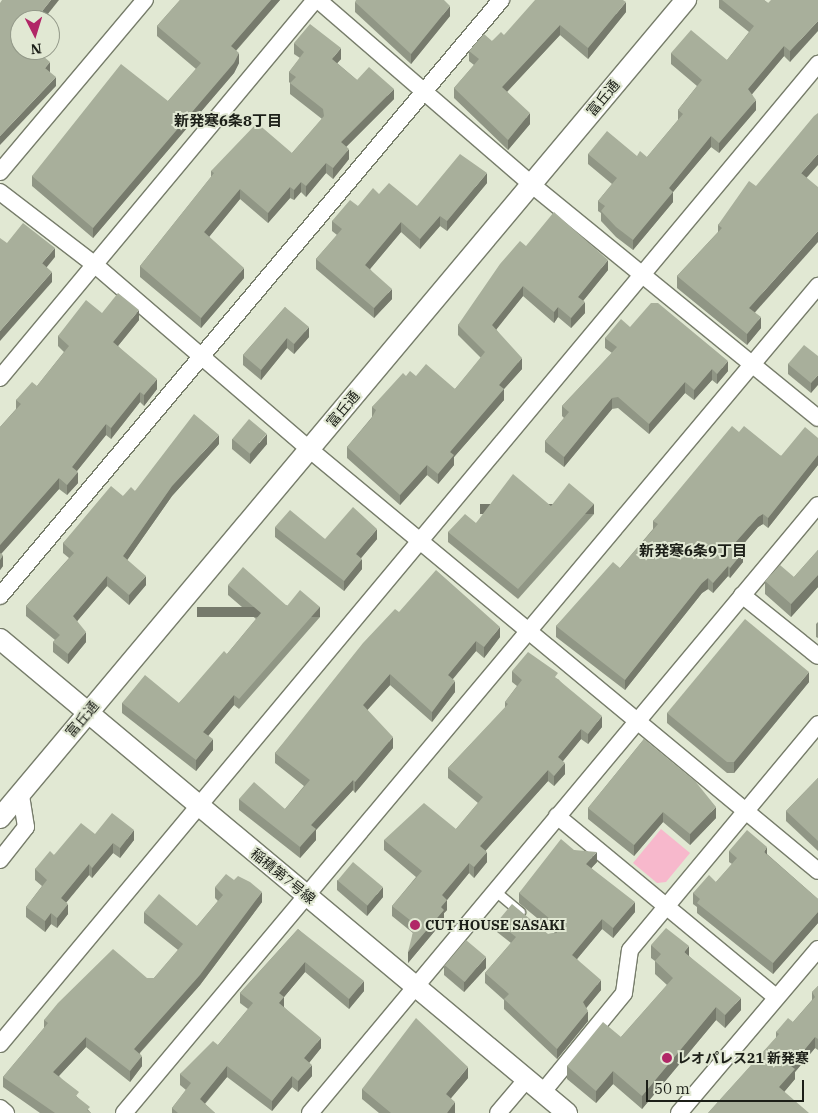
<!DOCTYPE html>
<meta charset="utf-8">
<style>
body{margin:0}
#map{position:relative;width:818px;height:1113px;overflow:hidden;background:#e1e8d3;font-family:"IBM Plex Serif","Noto Sans JP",serif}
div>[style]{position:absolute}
.green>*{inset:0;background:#f7b8cc}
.roads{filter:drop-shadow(1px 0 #777d6b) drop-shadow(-1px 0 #777d6b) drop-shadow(0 1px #777d6b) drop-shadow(0 -1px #777d6b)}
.service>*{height:9px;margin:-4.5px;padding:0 4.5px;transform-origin:4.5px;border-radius:4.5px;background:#fff}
.minor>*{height:16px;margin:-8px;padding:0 8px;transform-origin:8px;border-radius:8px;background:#fff}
.tertiary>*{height:20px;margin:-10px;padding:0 10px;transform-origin:10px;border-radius:10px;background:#fff}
.wall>*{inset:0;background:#909685}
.shaded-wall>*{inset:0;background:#767a6c;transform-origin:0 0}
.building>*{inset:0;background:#a8af9b;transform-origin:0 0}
.dots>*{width:14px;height:14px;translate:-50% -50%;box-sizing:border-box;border:2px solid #e1e8d3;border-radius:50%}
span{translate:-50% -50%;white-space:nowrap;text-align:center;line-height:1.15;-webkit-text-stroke:4px #e1e8d3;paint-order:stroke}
.street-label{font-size:14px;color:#1c1f18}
.poi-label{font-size:14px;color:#1c1f18;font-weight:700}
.left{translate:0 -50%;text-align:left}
.neighbourhood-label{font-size:15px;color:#1c1f18;font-weight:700}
.north{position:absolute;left:10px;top:10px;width:50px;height:50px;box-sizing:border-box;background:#e1e8d3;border:1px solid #929888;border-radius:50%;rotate:175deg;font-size:14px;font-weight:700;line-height:20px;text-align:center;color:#1c1f18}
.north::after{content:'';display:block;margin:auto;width:18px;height:22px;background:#b12767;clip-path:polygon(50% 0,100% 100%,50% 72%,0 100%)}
.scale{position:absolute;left:646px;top:1080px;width:158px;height:22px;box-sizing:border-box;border:2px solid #1c1f18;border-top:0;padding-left:6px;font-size:15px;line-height:18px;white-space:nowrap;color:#1c1f18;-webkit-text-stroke:4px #e1e8d3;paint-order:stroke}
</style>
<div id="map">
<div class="green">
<i style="clip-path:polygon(661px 829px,690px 853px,666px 882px,657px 883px,633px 863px)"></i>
</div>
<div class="roads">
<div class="service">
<i style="left:494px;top:890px;width:34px;rotate:40deg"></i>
</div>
<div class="minor">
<i style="left:318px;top:0;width:281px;rotate:40.8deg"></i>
<i style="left:531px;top:184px;width:370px;rotate:39.2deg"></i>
<i style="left:0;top:172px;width:225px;rotate:-49.9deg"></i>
<i style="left:0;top:192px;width:118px;rotate:37.5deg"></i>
<i style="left:94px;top:264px;width:284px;rotate:40.7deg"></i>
<i style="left:309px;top:449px;width:661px;rotate:39.66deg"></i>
<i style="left:0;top:378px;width:492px;rotate:-50.2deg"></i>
<i style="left:742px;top:595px;width:97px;rotate:38.8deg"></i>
<i style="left:0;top:596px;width:779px;rotate:-49.95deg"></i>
<i style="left:557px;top:816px;width:284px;rotate:39.6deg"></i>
<i style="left:0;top:860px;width:42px;rotate:-51.8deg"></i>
<i style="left:26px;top:827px;width:33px;rotate:-99deg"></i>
<i style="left:0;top:1044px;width:1277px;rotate:-50.15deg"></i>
<i style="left:542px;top:1093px;width:129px;rotate:-50.6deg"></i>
<i style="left:624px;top:993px;width:43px;rotate:-82.1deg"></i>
<i style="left:630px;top:950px;width:294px;rotate:-50.2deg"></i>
<i style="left:0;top:1108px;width:8px;rotate:40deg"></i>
<i style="left:124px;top:1113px;width:1080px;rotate:-50deg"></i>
<i style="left:310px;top:1113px;width:792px;rotate:-50.12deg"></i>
<i style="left:498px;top:1113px;width:43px;rotate:-49.7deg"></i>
<i style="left:679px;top:1113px;width:215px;rotate:-49.7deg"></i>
</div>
<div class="tertiary">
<i style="left:0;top:639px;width:739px;rotate:39.89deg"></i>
<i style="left:0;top:818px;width:1068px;rotate:-50.02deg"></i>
</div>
</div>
<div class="wall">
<i style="clip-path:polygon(180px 0,280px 0,236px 51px,239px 63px,234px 73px,93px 238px,32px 186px,32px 176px,168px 101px,196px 69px,157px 36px,157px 26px)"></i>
<i style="clip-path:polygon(719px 0,764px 0,768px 3px,818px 0,790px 62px,784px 56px,752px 94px,756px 110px,719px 153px,711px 147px,673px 192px,673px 202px,633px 250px,616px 237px,601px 221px,601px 213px,598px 211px,598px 201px,612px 184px,588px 164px,588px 154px,647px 157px,678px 120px,678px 110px,697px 86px,671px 64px,671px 53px,727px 60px,749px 32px,719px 8px)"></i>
<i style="clip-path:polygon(355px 2px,450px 16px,411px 64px,355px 12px)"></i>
<i style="clip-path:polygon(626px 12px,588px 59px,560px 35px,507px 92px,530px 124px,508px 150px,454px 98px,454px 88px,474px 65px,469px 61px,469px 51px,492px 41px,504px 35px)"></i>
<i style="clip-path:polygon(294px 43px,341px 59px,337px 63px,357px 80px,394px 99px,346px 147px,349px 159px,333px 179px,326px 173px,306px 197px,301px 192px,294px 200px,290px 198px,268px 223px,240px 199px,209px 237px,244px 278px,201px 328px,140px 277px,140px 266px,211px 177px,211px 171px,292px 153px,322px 119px,290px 94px,290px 83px,289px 82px,289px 72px,300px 58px,294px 54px)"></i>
<i style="clip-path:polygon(807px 178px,755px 312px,761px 328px,747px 345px,677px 288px,677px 276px,718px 232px,718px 225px,756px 186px)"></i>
<i style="clip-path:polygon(487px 183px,447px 231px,440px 226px,420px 249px,401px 232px,370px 269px,392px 299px,374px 318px,316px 269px,316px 259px,337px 235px,332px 231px,332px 221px,379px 194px,417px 206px)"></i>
<i style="clip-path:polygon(526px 246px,608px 270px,583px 301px,585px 313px,571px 328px,558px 317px,554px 323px,523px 296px,496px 329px,522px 369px,504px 389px,504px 400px,454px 457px,454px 465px,438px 484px,427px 475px,400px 505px,347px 458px,347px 447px,372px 417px,372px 407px,406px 376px,416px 376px,455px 389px,481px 358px,458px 335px,458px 325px)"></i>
<i style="clip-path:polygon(285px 307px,309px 337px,294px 354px,287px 348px,261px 380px,243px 365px,243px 355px)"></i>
<i style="clip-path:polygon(102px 313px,139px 320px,118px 346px,157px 389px,144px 406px,140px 402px,111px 439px,106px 435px,77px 471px,78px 483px,67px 495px,59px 489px,1px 554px,3px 566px,0 570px,0 427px,16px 409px,16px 400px,37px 386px,64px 352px,58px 346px,58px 336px)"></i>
<i style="clip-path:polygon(630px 327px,728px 371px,717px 384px,712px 380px,694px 400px,685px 393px,649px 434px,618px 408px,612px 409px,564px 467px,545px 452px,545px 441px,564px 418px,562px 416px,562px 406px,612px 353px,605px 348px,605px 338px)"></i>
<i style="clip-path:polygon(818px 356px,811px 393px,788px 374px,788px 364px)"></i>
<i style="clip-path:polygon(739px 432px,781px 456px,818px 438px,818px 465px,768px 528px,763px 524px,758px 527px,739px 549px,743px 562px,730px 578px,728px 576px,713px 593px,708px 589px,702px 593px,625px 690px,556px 637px,556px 626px,620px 568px,653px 529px,653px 521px)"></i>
<i style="clip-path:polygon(232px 439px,267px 444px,250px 464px,232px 449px)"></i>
<i style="clip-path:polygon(219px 444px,172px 496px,127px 560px,146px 585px,129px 605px,107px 586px,77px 621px,86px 642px,68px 664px,53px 652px,53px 642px,55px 640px,26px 616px,26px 606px,69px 558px,63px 553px,63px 543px,123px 496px,135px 491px)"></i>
<i style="clip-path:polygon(551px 506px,594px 514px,518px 599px,448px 542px,448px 532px,476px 523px)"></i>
<i style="clip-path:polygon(275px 527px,325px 539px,377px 539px,361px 558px,362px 569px,344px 591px,275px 537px)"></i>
<i style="clip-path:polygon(818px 550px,818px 587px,791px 617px,765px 594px,765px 581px,794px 577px)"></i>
<i style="clip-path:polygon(228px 585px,320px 617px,239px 709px,234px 705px,208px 736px,213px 750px,196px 771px,122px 713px,122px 703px,179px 703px,227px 654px,256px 619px,228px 595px)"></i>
<i style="clip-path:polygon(399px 612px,500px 637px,484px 658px,476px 651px,452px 679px,455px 692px,432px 722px,390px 685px,367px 710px,393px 748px,355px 793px,353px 790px,316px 830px,316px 840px,300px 858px,239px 810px,239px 799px,285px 809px,304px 786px,275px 763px,275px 753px)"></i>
<i style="clip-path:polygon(818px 622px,818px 638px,816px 637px,816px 624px)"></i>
<i style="clip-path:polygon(512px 671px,558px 679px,602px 727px,588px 744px,581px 739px,563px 761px,565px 774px,554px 786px,548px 781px,485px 851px,487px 862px,474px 878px,469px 873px,447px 900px,447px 910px,444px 913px,444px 920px,408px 963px,413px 933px,392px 916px,392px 906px,416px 877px,384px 850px,384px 840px,456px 829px,478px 803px,448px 778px,448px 768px,505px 708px,505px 702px,517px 686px,512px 682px)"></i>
<i style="clip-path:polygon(809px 682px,734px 773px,727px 773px,667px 723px,667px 713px)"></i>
<i style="clip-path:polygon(644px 739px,716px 818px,690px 845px,663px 822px,634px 856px,588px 819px,588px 808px)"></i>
<i style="clip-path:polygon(818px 778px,818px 851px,786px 821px,786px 811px)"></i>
<i style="clip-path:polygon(95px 834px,134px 840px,120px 858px,113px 853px,92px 878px,89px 875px,66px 902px,68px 914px,57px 928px,51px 924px,45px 932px,26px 917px,26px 907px,42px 886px,35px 880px,35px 869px,54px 855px)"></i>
<i style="clip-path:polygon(574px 850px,597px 862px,591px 868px,635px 912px,613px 938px,602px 929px,577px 959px,601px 990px,586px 1008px,588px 1021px,557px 1059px,504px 1009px,504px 1000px,485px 983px,485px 973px,511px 943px,497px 932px,497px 922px,548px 934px,555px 933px,519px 903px,519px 893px)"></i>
<i style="clip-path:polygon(729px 851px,767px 854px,818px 899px,818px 923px,773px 974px,697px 913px,697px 907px,693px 904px,693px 893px,716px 882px,732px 864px,729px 862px)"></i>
<i style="clip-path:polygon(337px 880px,383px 897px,367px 916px,337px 890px)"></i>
<i style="clip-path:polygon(215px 887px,262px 902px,200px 985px,140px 1053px,142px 1066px,130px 1082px,86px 1047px,59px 1076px,91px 1113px,40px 1113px,3px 1087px,3px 1077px,44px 1028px,44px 1020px,147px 978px,154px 978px,178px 950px,144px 923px,144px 912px,197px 926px,218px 901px,215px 898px)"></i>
<i style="clip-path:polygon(298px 929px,364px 991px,349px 1009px,305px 972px,284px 997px,284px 1007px,321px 1048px,309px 1063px,312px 1076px,298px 1092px,292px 1087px,272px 1111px,227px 1077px,205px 1104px,215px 1113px,172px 1113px,172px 1108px,186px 1090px,180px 1085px,180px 1074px,218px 1045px,248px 1009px,240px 1003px,240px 993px)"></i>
<i style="clip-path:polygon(651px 945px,689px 956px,741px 1010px,725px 1028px,716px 1020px,642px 1109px,613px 1084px,596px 1103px,567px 1079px,567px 1066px,621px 1037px,667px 985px,655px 974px,655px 961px,651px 958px)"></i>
<i style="clip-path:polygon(444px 965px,486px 968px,464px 992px,444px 975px)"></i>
<i style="clip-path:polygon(818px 986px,818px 1050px,815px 1048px,795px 1072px,795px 1079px,784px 1092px,708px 1113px,776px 1038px,776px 1032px,793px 1022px,812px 1000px,812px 992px)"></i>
<i style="clip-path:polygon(468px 1078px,451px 1098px,455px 1112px,455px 1113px,379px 1113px,362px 1099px,362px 1089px)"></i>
</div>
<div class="shaded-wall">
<i style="clip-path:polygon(51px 0,59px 0,43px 20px,35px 20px)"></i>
<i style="clip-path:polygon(271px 0,280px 0,231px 56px,231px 46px)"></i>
<i style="clip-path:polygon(626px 2px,626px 12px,588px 59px,588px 48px)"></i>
<i style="clip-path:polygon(450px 6px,450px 16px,411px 64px,411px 54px)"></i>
<i style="clip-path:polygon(818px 21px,818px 31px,790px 62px,790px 51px)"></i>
<i style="clip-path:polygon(560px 25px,560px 35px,502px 97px,502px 87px)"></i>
<i style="clip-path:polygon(784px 46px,784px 56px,748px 99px,748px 89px)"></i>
<i style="clip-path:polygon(341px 48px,341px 59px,332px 69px,332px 59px)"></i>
<i style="clip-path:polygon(36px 50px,45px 50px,36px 60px)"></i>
<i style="clip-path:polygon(239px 53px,239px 63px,234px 73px,93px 238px,93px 228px)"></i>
<i style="clip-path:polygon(50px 62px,50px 72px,45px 78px,45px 68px)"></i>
<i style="clip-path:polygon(56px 77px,56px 86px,0 145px,0 136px)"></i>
<i style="clip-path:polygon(394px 89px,394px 99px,341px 152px,341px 142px)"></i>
<i style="clip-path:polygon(756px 100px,756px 110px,719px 153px,719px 143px)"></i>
<i style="clip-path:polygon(530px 113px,530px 124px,508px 150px,508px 140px)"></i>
<i style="clip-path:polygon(711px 136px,711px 147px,673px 192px,673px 202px,633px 250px,633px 240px,669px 188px)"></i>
<i style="clip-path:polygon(349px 149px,349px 159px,333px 179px,333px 168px)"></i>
<i style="clip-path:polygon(818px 154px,818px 165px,801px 184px,801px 173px)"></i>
<i style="clip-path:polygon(326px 163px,326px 173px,306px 197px,306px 186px)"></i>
<i style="clip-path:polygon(487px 173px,487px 183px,447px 231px,447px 221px)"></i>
<i style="clip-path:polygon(301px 182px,301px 192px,294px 200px,294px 190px)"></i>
<i style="clip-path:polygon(290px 187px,290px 198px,268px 223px,268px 213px)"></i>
<i style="clip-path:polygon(240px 189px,240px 199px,204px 243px,204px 232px)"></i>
<i style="clip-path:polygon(440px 216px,440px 226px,420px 249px,420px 239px)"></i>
<i style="clip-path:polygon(401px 222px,401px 232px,365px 275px,365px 265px)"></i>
<i style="clip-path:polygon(818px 231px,818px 242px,749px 319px,749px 308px)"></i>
<i style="clip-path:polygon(55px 248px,55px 257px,42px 273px,42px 263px)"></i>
<i style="clip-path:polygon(608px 260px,608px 270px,578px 307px,578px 297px)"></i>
<i style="clip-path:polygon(244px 268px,244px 278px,201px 328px,201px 318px)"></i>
<i style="clip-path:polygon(52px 272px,52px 282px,0 341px,0 331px)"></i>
<i style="clip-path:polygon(523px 286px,523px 296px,492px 335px,492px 325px)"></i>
<i style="clip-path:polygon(392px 289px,392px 299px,374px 318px,374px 308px)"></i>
<i style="clip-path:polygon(585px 302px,585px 313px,571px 328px,571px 318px)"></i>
<i style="clip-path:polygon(558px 307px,558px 317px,554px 323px,554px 312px)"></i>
<i style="clip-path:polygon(139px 310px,139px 320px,113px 352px,113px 342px)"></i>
<i style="clip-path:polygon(761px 317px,761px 328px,747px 345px,747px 334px)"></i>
<i style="clip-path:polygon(309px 327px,309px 337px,294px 354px,294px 344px)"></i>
<i style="clip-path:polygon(287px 338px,287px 348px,261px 380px,261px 370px)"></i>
<i style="clip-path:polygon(522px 358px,522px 369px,503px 390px,504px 389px,504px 400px,454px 457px,454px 465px,438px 484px,438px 474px,450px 452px,499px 385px)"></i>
<i style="clip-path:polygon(728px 361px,728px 371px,717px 384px,717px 374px)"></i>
<i style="clip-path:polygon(712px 369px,712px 380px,694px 400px,694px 390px)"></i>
<i style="clip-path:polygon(818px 375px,818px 385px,811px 393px,811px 383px)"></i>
<i style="clip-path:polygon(157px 379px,157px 389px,144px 406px,144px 395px)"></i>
<i style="clip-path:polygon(685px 382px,685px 393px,649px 434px,649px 424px)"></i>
<i style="clip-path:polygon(140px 392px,140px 402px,111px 439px,111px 428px)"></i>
<i style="clip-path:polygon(612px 398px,612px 409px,564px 467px,564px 457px)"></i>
<i style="clip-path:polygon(106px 424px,106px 435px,72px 477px,72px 467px)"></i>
<i style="clip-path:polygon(267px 434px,267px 444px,250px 464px,250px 454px)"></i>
<i style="clip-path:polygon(219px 435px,219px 444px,172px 496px,123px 566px,123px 556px,172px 486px)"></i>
<i style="clip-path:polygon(818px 455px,818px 465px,768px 528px,768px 518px)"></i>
<i style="clip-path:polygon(427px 465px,427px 475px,400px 505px,400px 495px)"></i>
<i style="clip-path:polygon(78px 472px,78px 483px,67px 495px,67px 485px)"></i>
<i style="clip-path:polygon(59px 478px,59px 489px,0 555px,0 545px)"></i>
<i style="left:594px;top:504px;width:10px;height:114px;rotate:90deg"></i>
<i style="clip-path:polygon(763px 514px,763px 524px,758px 527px,734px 555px,734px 544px,758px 517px)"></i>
<i style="clip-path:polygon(377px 529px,377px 539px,356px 564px,356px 554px)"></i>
<i style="clip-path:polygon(743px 552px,743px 562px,730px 578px,730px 568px)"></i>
<i style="clip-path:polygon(3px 555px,3px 566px,0 570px,0 560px)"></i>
<i style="clip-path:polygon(362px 559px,362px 569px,344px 591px,344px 581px)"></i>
<i style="clip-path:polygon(728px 566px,728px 576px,713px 593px,713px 583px)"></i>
<i style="clip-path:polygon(818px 575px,818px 587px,791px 617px,791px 604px)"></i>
<i style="clip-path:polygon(107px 576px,107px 586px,73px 626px,73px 616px)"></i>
<i style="clip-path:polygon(146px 576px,146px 585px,129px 605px,129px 595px)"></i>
<i style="clip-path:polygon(708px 578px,708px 589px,702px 593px,625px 690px,625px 680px,702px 583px)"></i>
<i style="left:320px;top:607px;width:10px;height:123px;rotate:90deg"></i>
<i style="clip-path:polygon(500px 627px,500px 637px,484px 658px,484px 647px)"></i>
<i style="clip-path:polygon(86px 632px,86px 642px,68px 664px,68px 654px)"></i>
<i style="clip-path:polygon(476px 641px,476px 651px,448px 685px,448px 675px)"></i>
<i style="clip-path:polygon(809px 672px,809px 682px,734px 773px,734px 762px)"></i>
<i style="clip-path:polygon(390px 674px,390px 685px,363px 715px,363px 705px)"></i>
<i style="clip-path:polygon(455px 681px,455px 692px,432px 722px,432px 712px)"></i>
<i style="clip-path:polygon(234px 695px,234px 705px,203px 742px,203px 732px)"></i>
<i style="clip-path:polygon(602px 716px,602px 727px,588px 744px,588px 734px)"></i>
<i style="clip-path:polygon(581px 729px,581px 739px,558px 767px,558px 757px)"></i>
<i style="clip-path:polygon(393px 737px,393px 748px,355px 793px,355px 782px)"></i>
<i style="clip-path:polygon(213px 739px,213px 750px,196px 771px,196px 760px)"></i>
<i style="clip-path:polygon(565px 763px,565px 774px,554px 786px,554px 776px)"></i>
<i style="clip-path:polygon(548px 770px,548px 781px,480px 857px,480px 846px)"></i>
<i style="clip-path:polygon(353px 780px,353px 790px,316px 830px,316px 840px,300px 858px,300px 847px,311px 825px)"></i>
<i style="clip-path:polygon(716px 807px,716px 818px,690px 845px,690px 834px)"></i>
<i style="clip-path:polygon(663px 812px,663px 822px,634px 856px,634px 845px)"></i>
<i style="clip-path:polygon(134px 830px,134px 840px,120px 858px,120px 848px)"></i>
<i style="clip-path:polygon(113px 843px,113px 853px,92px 878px,92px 868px)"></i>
<i style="clip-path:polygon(767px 847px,767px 858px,764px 852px)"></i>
<i style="clip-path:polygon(487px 852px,487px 862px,474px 878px,474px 867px)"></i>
<i style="clip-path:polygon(597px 852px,597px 862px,586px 874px,586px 864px)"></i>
<i style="clip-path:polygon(469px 863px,469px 873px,442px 906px,442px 895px)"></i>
<i style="clip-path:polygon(89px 864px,89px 875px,61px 909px,61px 898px)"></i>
<i style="clip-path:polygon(383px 887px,383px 897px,367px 916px,367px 906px)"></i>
<i style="clip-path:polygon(262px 892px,262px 902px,200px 985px,134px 1059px,134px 1049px)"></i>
<i style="clip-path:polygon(447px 900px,447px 910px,444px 913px,444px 920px,408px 963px,408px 952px,441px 907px)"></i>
<i style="clip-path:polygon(635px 902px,635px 912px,613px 938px,613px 928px)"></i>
<i style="clip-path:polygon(68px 904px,68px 914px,57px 928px,57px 918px)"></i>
<i style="clip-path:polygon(818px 912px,818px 923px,773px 974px,773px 963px)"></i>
<i style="clip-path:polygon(51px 913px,51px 924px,45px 932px,45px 921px)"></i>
<i style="clip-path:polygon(602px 919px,602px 929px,572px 965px,572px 955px)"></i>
<i style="clip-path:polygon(689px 946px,689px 959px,684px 952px)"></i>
<i style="clip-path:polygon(486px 957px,486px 968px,464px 992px,464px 982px)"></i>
<i style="clip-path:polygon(305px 962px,305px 972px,284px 997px,284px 1008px,279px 1013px,279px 993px)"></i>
<i style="clip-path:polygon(601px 980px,601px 990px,583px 1012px,583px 1002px)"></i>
<i style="clip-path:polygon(364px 981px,364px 991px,349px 1009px,349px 999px)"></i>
<i style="clip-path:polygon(741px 998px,741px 1010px,725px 1028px,725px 1015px)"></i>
<i style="clip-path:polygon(716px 1007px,716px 1020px,642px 1109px,642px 1096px)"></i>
<i style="clip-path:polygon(588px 1011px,588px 1021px,557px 1059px,557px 1049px)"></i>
<i style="clip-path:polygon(86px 1037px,86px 1047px,53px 1082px,53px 1072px)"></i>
<i style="clip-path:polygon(815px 1037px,815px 1048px,795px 1072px,795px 1079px,779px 1098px,779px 1087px,791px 1066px)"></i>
<i style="clip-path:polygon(321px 1038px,321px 1048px,304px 1069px,304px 1058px)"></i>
<i style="clip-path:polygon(142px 1056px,142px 1066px,130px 1082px,130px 1071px)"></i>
<i style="clip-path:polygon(312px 1065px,312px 1076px,298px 1092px,298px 1081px)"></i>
<i style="clip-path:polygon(227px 1066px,227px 1077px,200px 1109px,200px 1099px)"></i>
<i style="clip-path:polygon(468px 1067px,468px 1078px,446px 1104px,446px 1094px)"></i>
<i style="clip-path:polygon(613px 1071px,613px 1084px,596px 1103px,596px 1091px)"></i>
<i style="clip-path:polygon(292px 1076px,292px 1087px,272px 1111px,272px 1101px)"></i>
<i style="clip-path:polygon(455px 1102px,455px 1113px,447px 1113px)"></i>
</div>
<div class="building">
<i style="clip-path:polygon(2px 0,51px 0,35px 20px,20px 20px,20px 50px,36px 50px,50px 62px,45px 68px,56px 77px,0 136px,0 3px)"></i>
<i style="clip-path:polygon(180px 0,271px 0,231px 46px,239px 53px,234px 63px,93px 228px,32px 176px,121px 64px,168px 101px,201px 63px,157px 26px)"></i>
<i style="clip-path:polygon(356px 0,444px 0,450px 6px,411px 54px,355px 2px)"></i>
<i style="clip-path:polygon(535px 0,623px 0,626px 2px,588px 48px,560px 25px,502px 87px,530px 113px,508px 140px,454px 88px,479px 59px,469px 51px,484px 34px,492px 41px,501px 32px,504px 35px)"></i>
<i style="clip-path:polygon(722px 0,764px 0,768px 3px,771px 0,818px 0,818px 21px,790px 51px,784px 46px,748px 89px,756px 100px,719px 143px,711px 136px,669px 188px,673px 192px,633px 240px,616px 227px,601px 211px,605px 206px,598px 201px,617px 178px,588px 154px,607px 131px,637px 156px,640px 151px,647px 157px,683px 114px,678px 110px,702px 80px,671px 53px,691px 30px,727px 60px,754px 26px)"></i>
<i style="clip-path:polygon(310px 24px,341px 48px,332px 59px,357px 80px,369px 67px,394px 89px,341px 142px,349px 149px,333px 168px,326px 163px,306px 186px,301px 182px,294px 190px,290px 187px,268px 213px,240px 189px,204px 232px,244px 268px,201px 318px,140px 266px,214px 173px,211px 171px,257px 123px,292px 153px,324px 116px,323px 109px,290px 83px,296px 77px,289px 72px,304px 52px,294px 43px)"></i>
<i style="clip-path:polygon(818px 113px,818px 154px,801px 173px,818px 187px,818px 231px,749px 308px,761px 317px,747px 334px,677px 276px,722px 228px,718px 225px,749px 181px,756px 186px,814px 116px)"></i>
<i style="clip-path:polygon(460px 154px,487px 173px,447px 221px,440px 216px,420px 239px,401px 222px,365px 265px,392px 289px,374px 308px,316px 259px,342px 229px,332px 221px,350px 200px,358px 206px,373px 188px,379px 194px,389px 183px,417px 206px)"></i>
<i style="clip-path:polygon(554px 212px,608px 260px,578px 297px,585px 302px,571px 318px,558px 307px,554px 312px,523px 286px,492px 325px,522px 358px,499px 385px,504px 389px,450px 452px,454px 455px,438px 474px,427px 465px,400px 495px,347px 447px,371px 419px,376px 410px,372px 407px,403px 373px,406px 376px,410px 371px,416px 376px,426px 364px,455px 389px,485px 352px,458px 325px,500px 264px,520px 241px,526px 246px)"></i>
<i style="clip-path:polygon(23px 223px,55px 248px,42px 263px,52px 272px,0 331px,0 238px,7px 243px)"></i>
<i style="clip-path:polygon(118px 293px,139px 310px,113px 342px,157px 379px,144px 395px,140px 392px,111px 428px,106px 424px,72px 467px,78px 472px,67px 485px,59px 478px,0 545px,0 427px,21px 404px,16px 400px,32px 382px,37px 386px,69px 346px,58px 336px,86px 300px,102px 313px)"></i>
<i style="clip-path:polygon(651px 303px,658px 303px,728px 361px,717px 374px,712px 369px,694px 390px,685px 382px,649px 424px,618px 397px,612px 398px,564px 457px,545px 441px,569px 412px,562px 406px,617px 347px,605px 338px,621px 319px,630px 327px)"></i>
<i style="clip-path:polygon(285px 307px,309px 327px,294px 344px,287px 338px,261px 370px,243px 355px)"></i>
<i style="clip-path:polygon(804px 345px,818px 356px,818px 375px,811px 383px,788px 364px)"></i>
<i style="clip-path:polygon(194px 414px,219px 435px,172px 486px,123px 556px,146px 576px,129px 595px,107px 576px,73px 616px,86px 632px,68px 654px,53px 642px,60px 635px,26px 606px,74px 553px,63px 543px,111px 486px,123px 496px,131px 487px,135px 491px)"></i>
<i style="left:249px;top:419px;width:23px;height:26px;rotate:40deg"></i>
<i style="clip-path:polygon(732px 426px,739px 432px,744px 426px,781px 456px,805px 427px,818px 438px,818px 455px,768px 518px,763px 514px,758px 517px,734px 544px,743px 552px,730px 568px,728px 566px,713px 583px,708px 578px,702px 583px,625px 680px,556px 626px,613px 562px,620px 568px,658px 524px,653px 521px)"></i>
<i style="clip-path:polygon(513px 474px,551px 506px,569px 483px,594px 504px,518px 589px,448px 532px,465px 514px,476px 523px)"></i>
<i style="clip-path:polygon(353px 507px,377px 529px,356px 554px,362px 559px,344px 581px,275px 527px,290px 510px,325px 539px)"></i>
<i style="clip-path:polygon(818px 550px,818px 575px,791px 604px,765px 581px,780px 565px,794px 577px)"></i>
<i style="clip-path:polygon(0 553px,3px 555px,0 560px)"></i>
<i style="clip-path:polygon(243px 567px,287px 606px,300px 590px,320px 607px,239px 699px,234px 695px,203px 732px,213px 739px,196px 760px,122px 703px,145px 675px,179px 703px,224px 651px,227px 654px,261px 613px,228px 585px)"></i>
<i style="clip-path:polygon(436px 570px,500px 627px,484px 647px,476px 641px,448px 675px,455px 681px,432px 712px,390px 674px,363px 705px,393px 737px,355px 782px,353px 780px,311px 825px,316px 829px,300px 847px,239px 799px,254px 782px,285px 809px,310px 780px,275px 753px,363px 643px,395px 609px,399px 612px)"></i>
<i style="clip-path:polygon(745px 619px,809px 672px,734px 762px,727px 762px,667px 713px)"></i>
<i style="clip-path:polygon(528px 652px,558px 673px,555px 677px,602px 716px,588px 734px,581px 729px,558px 757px,565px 763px,554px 776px,548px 770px,480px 846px,487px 852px,474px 867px,469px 863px,442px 895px,447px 900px,441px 907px,444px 910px,408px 952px,415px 924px,392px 906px,422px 871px,384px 840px,424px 803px,456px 829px,483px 797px,448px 768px,508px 704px,505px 702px,522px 680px,512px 671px)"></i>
<i style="clip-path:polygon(644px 739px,695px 781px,716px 807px,690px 834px,663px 812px,634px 845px,588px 808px)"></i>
<i style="clip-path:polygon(818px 778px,818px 841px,786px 811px)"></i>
<i style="clip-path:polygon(112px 813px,134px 830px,120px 848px,113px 843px,92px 868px,89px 864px,61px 898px,68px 904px,57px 918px,51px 913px,45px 921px,26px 907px,47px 880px,35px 869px,50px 851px,54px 855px,81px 823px,95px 834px)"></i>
<i style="clip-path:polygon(747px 830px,767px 847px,764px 852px,818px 899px,818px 912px,773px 963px,697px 903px,700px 899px,693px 893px,709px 875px,716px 882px,737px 858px,729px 851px)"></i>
<i style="clip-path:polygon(561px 839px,574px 850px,597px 852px,586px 864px,635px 902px,613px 928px,602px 919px,572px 955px,601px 980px,583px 1002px,588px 1011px,557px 1049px,504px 999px,509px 994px,485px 973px,516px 937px,497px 922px,512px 904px,548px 934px,557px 933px,556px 924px,519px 893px)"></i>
<i style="left:353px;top:862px;width:39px;height:24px;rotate:40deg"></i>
<i style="clip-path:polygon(226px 874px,234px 880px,238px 876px,250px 882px,262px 892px,200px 975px,134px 1049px,142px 1056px,130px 1071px,86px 1037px,53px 1072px,79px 1092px,76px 1096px,90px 1107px,87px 1110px,91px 1113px,55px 1113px,3px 1077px,48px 1023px,44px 1020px,58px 1003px,113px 949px,147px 978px,154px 978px,183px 944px,144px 912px,159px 894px,197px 926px,223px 895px,215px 887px)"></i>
<i style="clip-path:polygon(666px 928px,689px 946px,684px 952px,741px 998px,725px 1015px,716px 1007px,642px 1096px,613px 1071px,596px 1091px,567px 1066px,603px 1022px,621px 1037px,673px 978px,655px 961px,661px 954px,651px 945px)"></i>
<i style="clip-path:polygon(298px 929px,364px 981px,349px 999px,305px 962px,279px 993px,284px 997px,279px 1003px,321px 1038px,304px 1058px,312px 1065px,298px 1081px,292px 1076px,272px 1101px,227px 1066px,200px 1099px,215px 1113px,178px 1113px,172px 1108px,191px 1083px,180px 1074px,213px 1041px,218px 1045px,253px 1003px,240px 993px)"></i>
<i style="left:466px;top:940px;width:26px;height:33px;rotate:40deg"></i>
<i style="clip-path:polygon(818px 986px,818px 1039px,815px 1037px,791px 1066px,795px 1069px,779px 1087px,809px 1113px,708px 1113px,779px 1034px,776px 1032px,788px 1018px,793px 1022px,815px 997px,812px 992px)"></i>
<i style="clip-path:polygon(416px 1018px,468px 1067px,446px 1094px,455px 1102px,447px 1113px,391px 1113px,362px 1089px)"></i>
</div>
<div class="dots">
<i style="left:415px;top:925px;background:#b12767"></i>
<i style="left:667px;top:1058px;background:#b12767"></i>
</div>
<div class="street-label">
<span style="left:603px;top:98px;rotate:-50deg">富丘通</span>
<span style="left:343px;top:409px;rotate:-50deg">富丘通</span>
<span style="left:82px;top:719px;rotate:-50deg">富丘通</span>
<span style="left:283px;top:876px;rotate:39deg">稲積第7号線</span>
</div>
<div class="poi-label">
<span class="left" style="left:425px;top:925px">CUT HOUSE SASAKI</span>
<span class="left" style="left:677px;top:1058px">レオパレス21 新発寒</span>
</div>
<div class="neighbourhood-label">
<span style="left:228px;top:121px">新発寒6条8丁目</span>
<span style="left:693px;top:551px">新発寒6条9丁目</span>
</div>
<div class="north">N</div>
<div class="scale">50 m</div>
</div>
